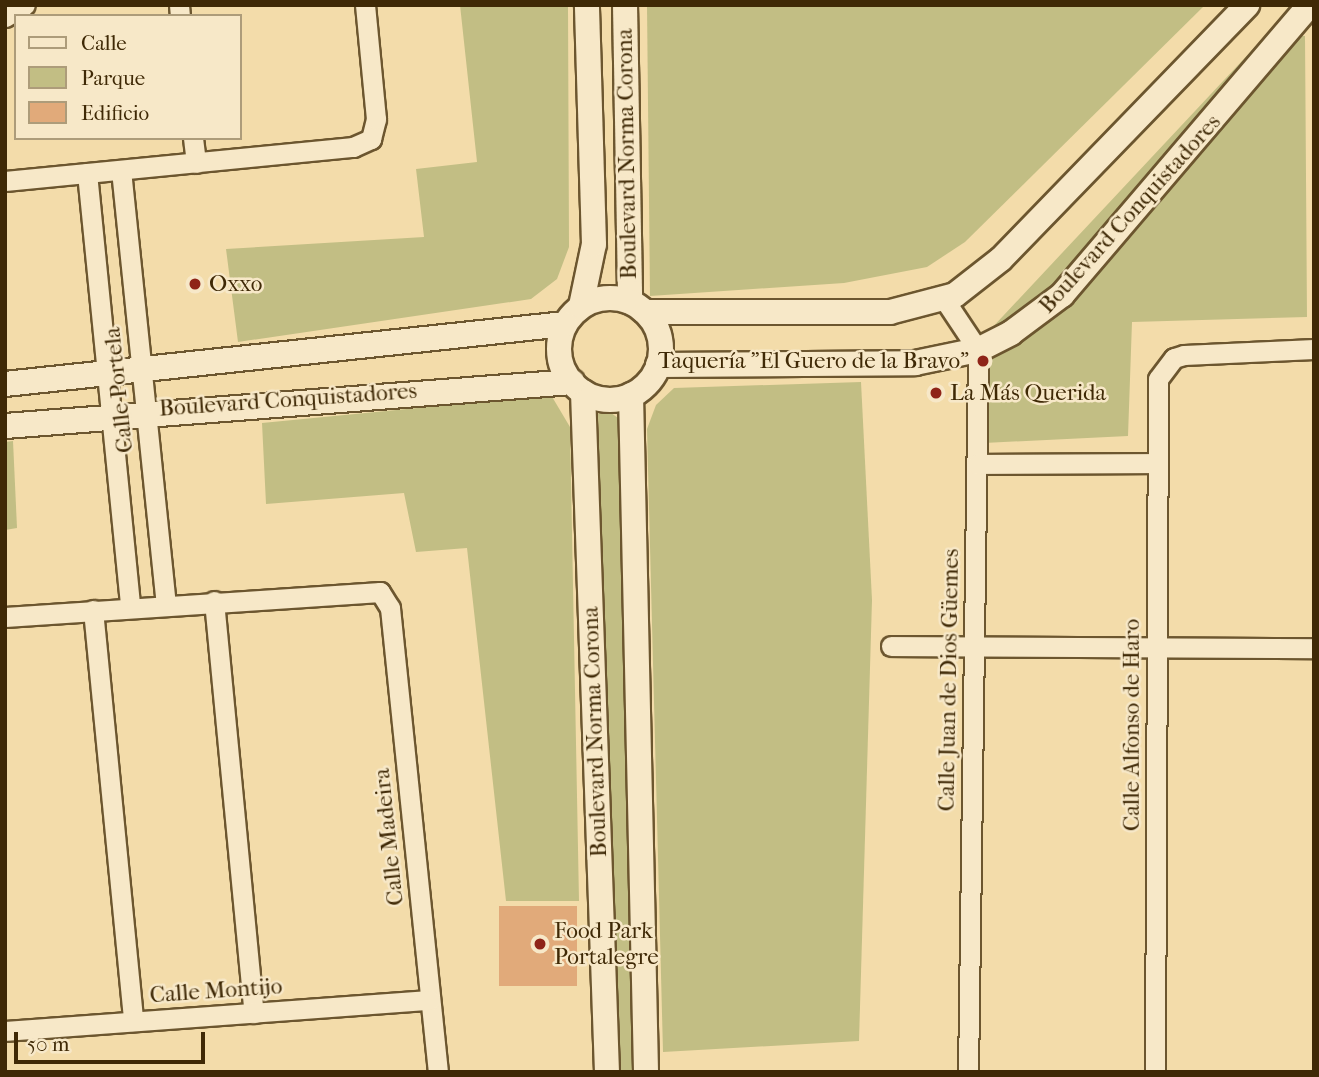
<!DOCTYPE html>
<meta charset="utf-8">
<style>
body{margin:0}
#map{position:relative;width:1319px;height:1077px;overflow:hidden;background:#f3dcaa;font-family:"IM FELL French Canon",serif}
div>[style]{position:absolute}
.green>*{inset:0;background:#c2be84}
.building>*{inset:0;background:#e1aa7a;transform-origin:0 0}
.roads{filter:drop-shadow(2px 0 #6c562f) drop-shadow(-2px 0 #6c562f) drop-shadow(0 2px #6c562f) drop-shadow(0 -2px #6c562f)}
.minor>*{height:19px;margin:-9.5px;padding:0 9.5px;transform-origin:9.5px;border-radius:9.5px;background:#f7e8c8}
.tertiary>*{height:24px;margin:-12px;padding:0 12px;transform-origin:12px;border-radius:12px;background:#f7e8c8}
.tertiary>.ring{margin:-12px;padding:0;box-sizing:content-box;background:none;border:24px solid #f7e8c8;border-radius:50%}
.dots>*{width:19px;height:19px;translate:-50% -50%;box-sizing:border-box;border:4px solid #f7e8c8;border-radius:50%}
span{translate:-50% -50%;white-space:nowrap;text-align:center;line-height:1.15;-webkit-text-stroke:5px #f7e8c8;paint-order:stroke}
.street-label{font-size:23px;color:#3f2906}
.poi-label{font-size:23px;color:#3f2906}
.left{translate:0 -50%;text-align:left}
.right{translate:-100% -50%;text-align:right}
.frame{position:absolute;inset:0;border:7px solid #3f2906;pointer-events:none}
.legend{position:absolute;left:14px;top:14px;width:228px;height:126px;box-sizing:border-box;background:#f7e8c8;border:2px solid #ad9c7a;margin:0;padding:9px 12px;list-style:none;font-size:21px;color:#3f2906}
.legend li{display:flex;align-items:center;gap:14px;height:35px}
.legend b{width:35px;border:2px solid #ad9c7a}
.scale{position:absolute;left:14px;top:1032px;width:191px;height:32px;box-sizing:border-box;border:4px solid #3f2906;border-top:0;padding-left:9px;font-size:21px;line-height:24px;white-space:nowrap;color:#3f2906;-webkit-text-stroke:5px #f7e8c8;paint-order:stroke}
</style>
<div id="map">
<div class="green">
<i style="clip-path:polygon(460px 5px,568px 5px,569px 247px,557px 279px,531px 299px,238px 342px,226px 249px,424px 237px,416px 169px,477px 162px)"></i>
<i style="clip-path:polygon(647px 5px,1205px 5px,965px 242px,927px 267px,844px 283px,650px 296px)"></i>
<i style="clip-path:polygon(1269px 32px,1305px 36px,1307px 317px,1132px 322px,1128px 436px,984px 443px,989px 331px)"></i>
<i style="clip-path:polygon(861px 382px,872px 600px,859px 1041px,663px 1052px,647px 429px,656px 405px,674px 388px)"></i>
<i style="clip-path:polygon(551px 395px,570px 427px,579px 901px,506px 901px,467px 548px,416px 552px,404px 493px,266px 504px,262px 423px)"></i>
<i style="clip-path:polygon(607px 410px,618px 418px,633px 1072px,614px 1072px,598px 414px)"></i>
<i style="clip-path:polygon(13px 441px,17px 528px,5px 530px,5px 442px)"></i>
</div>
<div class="building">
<i style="left:499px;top:906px;width:78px;height:80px"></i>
</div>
<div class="roads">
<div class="minor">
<i style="left:179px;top:5px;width:11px;rotate:85deg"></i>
<i style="left:5px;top:17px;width:23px;rotate:-31deg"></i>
<i style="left:193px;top:138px;width:25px;rotate:83deg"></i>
<i style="left:121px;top:170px;width:436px;rotate:84.1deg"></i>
<i style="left:87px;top:173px;width:436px;rotate:84.3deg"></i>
<i style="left:5px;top:181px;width:350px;rotate:-5.6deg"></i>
<i style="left:353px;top:147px;width:20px;rotate:-24deg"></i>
<i style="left:371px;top:139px;width:21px;rotate:-76deg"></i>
<i style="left:376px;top:119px;width:115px;rotate:-95.5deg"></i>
<i style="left:944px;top:299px;width:61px;rotate:56.3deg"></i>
<i style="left:978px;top:350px;width:722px;rotate:90.79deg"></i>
<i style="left:977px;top:464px;width:181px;rotate:-0.3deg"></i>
<i style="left:214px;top:601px;width:414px;rotate:84.5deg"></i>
<i style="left:93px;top:610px;width:413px;rotate:84.4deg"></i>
<i style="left:5px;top:617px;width:376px;rotate:-3.8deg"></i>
<i style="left:380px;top:592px;width:19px;rotate:58deg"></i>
<i style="left:390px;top:608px;width:465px;rotate:84.1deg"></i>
<i style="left:891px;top:646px;width:423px;rotate:0.3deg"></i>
<i style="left:5px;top:1031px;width:426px;rotate:-4.2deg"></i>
<i style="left:1155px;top:1072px;width:693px;rotate:-89.75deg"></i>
<i style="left:1158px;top:379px;width:26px;rotate:-53deg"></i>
<i style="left:1174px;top:358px;width:10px;rotate:-17deg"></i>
<i style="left:1184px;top:355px;width:130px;rotate:-2.6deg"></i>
</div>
<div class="tertiary">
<i style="left:625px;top:5px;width:297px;rotate:89deg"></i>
<i class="ring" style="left:559px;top:298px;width:78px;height:78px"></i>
<i style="left:581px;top:306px;width:63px;rotate:-78.2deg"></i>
<i style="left:594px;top:244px;width:239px;rotate:-91.7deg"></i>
<i style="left:645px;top:312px;width:245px"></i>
<i style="left:890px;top:312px;width:67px;rotate:-14.7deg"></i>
<i style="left:955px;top:295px;width:58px;rotate:-38deg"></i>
<i style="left:1001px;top:259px;width:354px;rotate:-45.9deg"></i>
<i style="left:658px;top:365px;width:257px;rotate:-0.4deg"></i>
<i style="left:915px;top:363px;width:64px;rotate:-11.7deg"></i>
<i style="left:978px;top:350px;width:37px;rotate:-27deg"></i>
<i style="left:1011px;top:333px;width:64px;rotate:-36.7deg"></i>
<i style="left:1062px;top:295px;width:382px;rotate:-49.5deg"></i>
<i style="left:5px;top:384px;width:563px;rotate:-6.12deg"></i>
<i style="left:583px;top:392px;width:680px;rotate:87.98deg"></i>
<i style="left:631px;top:395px;width:677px;rotate:88.73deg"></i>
<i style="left:5px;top:426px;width:569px;rotate:-4.44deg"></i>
</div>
</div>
<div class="dots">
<i style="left:195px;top:284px;background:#8f2418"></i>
<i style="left:983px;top:361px;background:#8f2418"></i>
<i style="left:936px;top:393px;background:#8f2418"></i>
<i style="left:540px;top:944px;background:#8f2418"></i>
</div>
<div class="street-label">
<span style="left:627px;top:154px;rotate:-91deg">Boulevard Norma Corona</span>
<span style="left:1130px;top:214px;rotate:-48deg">Boulevard Conquistadores</span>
<span style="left:119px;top:390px;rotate:-96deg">Calle Portela</span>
<span style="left:288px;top:400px;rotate:-4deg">Boulevard Conquistadores</span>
<span style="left:949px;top:680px;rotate:-89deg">Calle Juan de Dios Güemes</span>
<span style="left:1132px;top:725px;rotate:-90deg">Calle Alfonso de Haro</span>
<span style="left:595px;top:732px;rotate:-92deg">Boulevard Norma Corona</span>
<span style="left:389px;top:837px;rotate:-96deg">Calle Madeira</span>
<span style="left:216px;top:991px;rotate:-4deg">Calle Montijo</span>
</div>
<div class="poi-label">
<span class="left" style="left:209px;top:284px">Oxxo</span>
<span class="right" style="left:969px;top:361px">Taquería "El Guero de la Bravo"</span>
<span class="left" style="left:950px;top:393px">La Más Querida</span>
<span class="left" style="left:554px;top:944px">Food Park<br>Portalegre</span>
</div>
<div class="frame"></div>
<ul class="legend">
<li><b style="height:9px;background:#f7e8c8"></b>Calle</li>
<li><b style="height:19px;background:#c2be84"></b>Parque</li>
<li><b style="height:19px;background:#e1aa7a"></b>Edificio</li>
</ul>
<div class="scale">50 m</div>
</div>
